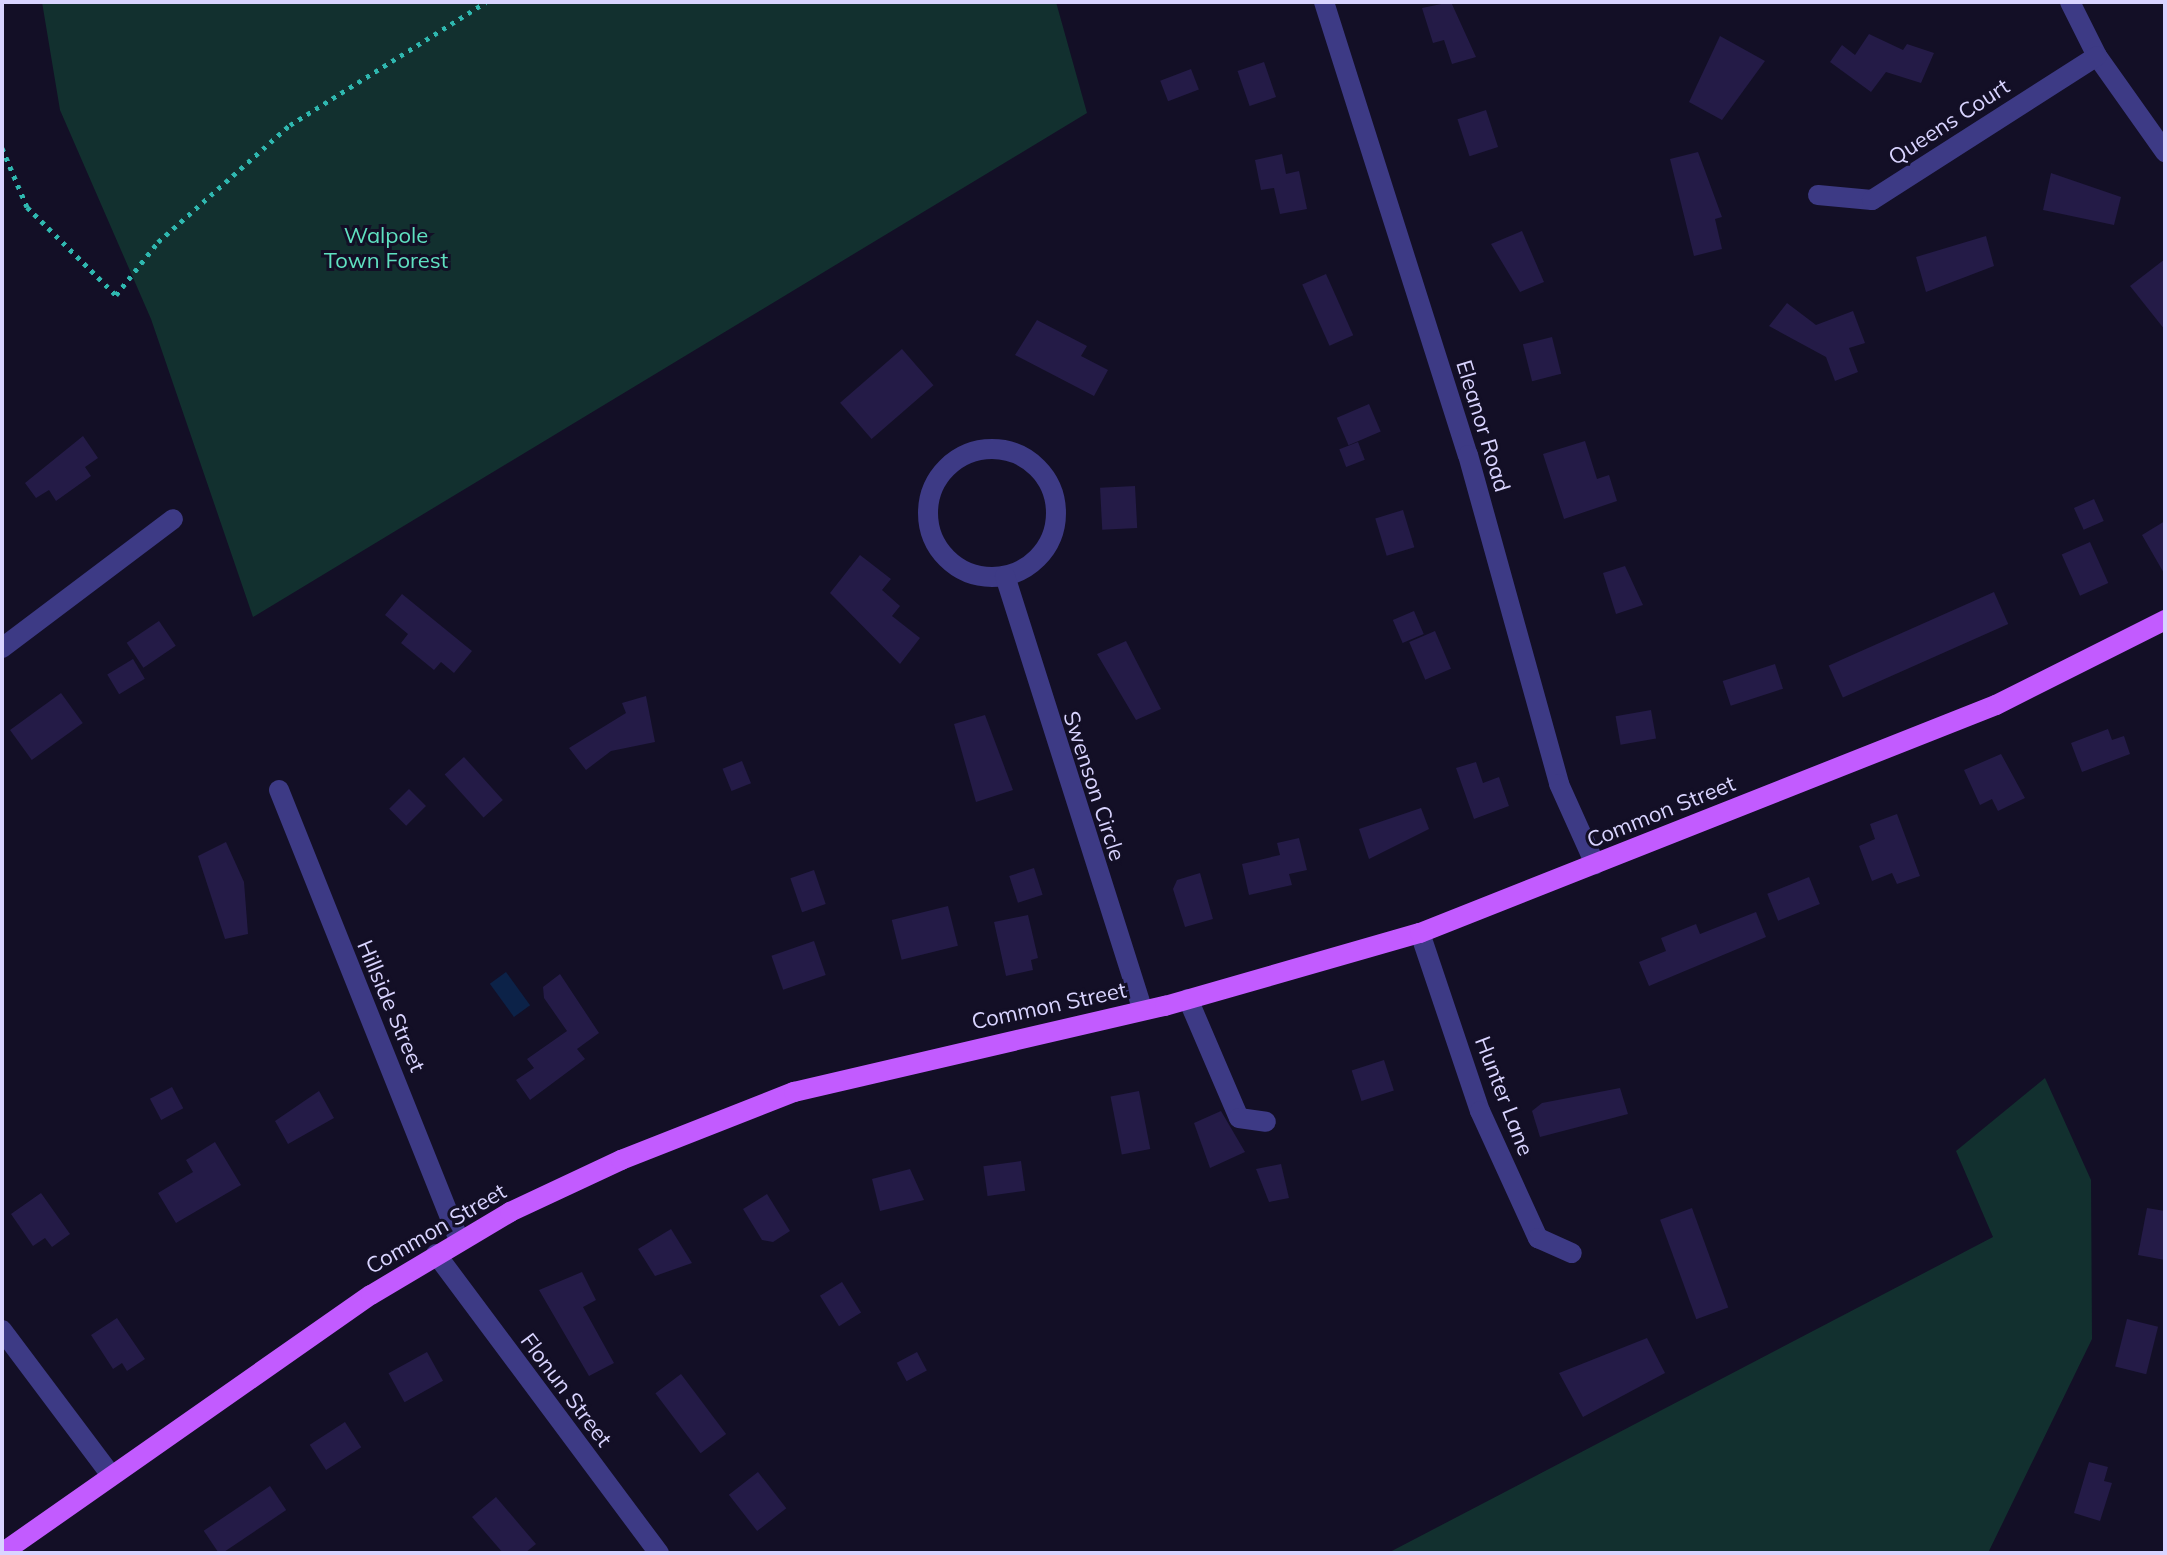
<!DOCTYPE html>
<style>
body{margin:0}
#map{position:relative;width:2167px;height:1555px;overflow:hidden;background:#130f26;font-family:Mulish,sans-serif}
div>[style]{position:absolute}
.green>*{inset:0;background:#12302f}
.water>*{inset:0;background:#0c2248;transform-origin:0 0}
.building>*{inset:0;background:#241b47;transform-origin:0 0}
.path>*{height:5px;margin-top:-2.5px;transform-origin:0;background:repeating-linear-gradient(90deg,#2fb8b0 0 4px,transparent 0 10px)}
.minor>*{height:20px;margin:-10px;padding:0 10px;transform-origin:10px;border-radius:10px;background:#3d3a85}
.minor>.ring{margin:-10px;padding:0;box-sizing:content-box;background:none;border:20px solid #3d3a85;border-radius:50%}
.major>*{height:20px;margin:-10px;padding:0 10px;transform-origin:10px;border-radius:10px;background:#c25bff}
span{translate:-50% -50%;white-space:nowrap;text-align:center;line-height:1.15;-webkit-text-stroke:6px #130f26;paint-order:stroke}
.street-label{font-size:22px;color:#d9d4ff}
.park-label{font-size:22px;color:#5fe0c0}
.frame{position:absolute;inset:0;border:4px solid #d9d4ff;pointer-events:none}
</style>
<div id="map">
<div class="green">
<i style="clip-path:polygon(42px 2px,1056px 2px,1087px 113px,253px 617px,151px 319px,60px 110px)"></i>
<i style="clip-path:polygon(2045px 1078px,2091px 1180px,2092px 1339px,1988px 1553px,1388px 1553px,1993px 1237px,1956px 1151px)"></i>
</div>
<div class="water">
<i style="left:506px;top:972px;width:41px;height:20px;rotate:54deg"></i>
</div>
<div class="building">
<i style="clip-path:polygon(1451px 2px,1476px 57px,1452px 64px,1444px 40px,1433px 43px,1422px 8px)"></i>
<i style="clip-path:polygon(1869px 34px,1903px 50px,1907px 44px,1934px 53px,1921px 83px,1886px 72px,1871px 92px,1830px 62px,1842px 45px,1855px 55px)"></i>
<i style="clip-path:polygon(1720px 36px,1765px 61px,1722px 120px,1689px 102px)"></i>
<i style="left:1264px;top:62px;width:37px;height:28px;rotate:71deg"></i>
<i style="left:1191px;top:69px;width:22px;height:33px;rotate:69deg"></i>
<i style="left:1486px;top:110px;width:39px;height:30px;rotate:72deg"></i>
<i style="clip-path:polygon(1698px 152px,1722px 217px,1715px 219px,1722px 249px,1694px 256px,1670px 159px)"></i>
<i style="clip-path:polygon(1282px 154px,1286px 174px,1299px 171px,1307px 209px,1280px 214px,1274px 188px,1261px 190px,1255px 160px)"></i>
<i style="clip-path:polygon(2051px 173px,2121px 197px,2114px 225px,2043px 210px)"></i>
<i style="clip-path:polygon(1522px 231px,1544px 282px,1520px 292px,1491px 244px)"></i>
<i style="clip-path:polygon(1986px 236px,1994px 266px,1926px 292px,1916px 257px)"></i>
<i style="clip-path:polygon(2165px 259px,2165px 330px,2130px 286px)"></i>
<i style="left:1326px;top:274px;width:67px;height:26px;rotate:66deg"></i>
<i style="clip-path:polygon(1787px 303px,1816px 325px,1853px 311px,1865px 343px,1849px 348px,1858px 372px,1835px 381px,1826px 357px,1769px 326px)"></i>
<i style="clip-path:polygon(1037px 320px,1087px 346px,1081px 356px,1108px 370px,1094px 396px,1015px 355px)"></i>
<i style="left:1552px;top:337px;width:38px;height:30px;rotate:76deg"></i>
<i style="left:902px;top:349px;width:48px;height:82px;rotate:49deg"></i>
<i style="left:1369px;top:404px;width:30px;height:35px;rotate:67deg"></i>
<i style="clip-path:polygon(83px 436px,98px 458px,85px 467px,91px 476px,56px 501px,49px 490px,36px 498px,25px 483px)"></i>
<i style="clip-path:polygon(1585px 441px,1597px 479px,1609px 475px,1617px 501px,1564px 519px,1543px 454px)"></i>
<i style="left:1358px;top:442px;width:19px;height:20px;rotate:69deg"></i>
<i style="left:1135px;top:486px;width:42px;height:35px;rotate:87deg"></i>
<i style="left:2094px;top:499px;width:24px;height:22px;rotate:66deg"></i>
<i style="left:1403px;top:510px;width:39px;height:29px;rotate:73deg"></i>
<i style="clip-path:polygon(2165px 521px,2165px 575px,2142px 535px)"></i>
<i style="left:2090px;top:542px;width:45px;height:31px;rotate:66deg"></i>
<i style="clip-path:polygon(860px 555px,891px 579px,882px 590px,900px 606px,892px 616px,920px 638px,900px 664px,830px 593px)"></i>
<i style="clip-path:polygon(1625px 566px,1643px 605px,1616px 614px,1603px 573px)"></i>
<i style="left:1994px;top:592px;width:35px;height:181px;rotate:66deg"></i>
<i style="clip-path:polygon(402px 594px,472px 651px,454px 673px,441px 662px,434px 670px,401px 643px,408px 634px,385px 615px)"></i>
<i style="left:1414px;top:611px;width:25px;height:23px;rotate:67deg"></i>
<i style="left:159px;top:621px;width:30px;height:39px;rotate:56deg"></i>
<i style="left:1435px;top:631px;width:41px;height:28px;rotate:67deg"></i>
<i style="clip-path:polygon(1126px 641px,1161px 709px,1136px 720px,1097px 654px)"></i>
<i style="left:133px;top:659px;width:23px;height:30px;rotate:59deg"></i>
<i style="left:1775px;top:664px;width:26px;height:55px;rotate:72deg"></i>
<i style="left:61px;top:693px;width:37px;height:63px;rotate:54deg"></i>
<i style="clip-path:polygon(646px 696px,655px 742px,611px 751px,586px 770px,569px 748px,626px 713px,622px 703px)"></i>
<i style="left:1651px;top:710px;width:29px;height:36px;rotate:80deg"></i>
<i style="clip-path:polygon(985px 715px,1013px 790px,976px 802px,954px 724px)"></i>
<i style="clip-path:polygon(2108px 729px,2112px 740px,2124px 736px,2130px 754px,2082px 772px,2071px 743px)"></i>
<i style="clip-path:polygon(2001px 754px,2025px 798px,1998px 811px,1992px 799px,1980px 805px,1964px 770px)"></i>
<i style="left:464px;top:757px;width:58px;height:26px;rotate:48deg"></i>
<i style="left:742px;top:761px;width:24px;height:21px;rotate:68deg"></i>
<i style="clip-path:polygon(1476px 762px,1483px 783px,1499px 777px,1509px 806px,1474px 819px,1456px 768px)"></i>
<i style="left:409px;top:789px;width:24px;height:28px;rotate:45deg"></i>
<i style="clip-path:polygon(1421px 808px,1429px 829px,1369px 859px,1359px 829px)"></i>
<i style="clip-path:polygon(1897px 814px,1920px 876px,1897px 884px,1892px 873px,1872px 881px,1859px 846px,1875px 839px,1870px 824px)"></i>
<i style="clip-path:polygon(1299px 838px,1307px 870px,1289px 874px,1292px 885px,1249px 895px,1242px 864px,1280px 855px,1277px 843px)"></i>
<i style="clip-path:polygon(226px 842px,244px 882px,248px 934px,225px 939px,198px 856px)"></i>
<i style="left:1034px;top:868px;width:28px;height:26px;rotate:72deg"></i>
<i style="left:814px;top:870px;width:36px;height:25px;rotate:71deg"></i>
<i style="clip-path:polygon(1200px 873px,1213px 919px,1185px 927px,1173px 889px,1177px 880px)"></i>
<i style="left:1809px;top:877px;width:29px;height:45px;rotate:68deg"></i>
<i style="left:948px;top:906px;width:41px;height:58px;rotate:76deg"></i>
<i style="clip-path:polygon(1756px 912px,1766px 937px,1649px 986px,1639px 962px,1666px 951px,1661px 938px,1696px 924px,1700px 934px)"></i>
<i style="clip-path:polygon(1028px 915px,1038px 958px,1031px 960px,1033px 970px,1006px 976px,994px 922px)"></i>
<i style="left:814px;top:941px;width:36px;height:45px;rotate:71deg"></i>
<i style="clip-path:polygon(560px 974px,599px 1033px,577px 1049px,585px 1059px,530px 1100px,516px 1080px,534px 1068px,527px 1059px,567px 1031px,544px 998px,543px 987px)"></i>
<i style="left:1384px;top:1060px;width:32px;height:34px;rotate:72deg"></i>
<i style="left:172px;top:1087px;width:24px;height:25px;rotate:62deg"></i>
<i style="clip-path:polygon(1620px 1088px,1628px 1114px,1540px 1137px,1532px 1111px,1542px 1103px)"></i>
<i style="clip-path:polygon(319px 1091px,334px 1118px,288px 1144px,275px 1121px)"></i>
<i style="left:1139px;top:1091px;width:59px;height:29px;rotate:79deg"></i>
<i style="clip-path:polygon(1221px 1111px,1245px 1152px,1210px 1168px,1194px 1123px)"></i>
<i style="clip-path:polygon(215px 1142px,241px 1185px,176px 1223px,158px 1193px,193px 1172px,186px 1160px)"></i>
<i style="left:1021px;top:1161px;width:30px;height:38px;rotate:82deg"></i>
<i style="clip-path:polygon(1281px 1164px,1289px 1198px,1269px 1202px,1256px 1169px)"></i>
<i style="clip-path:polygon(910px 1169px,924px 1200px,880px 1211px,872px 1179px)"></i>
<i style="clip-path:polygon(41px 1193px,70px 1234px,52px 1247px,45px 1238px,33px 1246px,11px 1214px)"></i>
<i style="clip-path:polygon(767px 1194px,790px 1231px,773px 1242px,762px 1240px,743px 1209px)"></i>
<i style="left:1692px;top:1208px;width:106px;height:34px;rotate:70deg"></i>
<i style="clip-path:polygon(2147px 1208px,2165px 1211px,2165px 1260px,2138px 1255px)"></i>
<i style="clip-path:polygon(671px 1229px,692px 1263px,655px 1276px,638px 1249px)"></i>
<i style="clip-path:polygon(582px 1272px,596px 1300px,583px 1307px,614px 1363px,589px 1376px,539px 1290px)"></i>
<i style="left:842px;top:1282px;width:36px;height:26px;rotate:58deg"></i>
<i style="clip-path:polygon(117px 1318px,145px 1359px,127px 1371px,122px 1363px,113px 1369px,91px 1335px)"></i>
<i style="left:2127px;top:1319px;width:32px;height:49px;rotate:14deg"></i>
<i style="clip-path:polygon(1647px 1338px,1665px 1373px,1583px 1417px,1559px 1373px)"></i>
<i style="left:427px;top:1352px;width:33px;height:44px;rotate:61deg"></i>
<i style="left:917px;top:1352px;width:21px;height:23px;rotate:62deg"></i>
<i style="left:681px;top:1374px;width:75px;height:32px;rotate:53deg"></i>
<i style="left:345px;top:1422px;width:30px;height:42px;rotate:57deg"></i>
<i style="clip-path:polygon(2089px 1462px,2108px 1467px,2104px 1481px,2112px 1483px,2100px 1521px,2074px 1513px)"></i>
<i style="left:758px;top:1472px;width:46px;height:37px;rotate:52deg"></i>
<i style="left:270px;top:1486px;width:29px;height:80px;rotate:56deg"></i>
<i style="clip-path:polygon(496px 1497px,536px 1544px,525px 1553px,503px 1553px,472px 1517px)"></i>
</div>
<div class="path">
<i style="left:2px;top:148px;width:64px;rotate:67deg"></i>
<i style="left:27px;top:207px;width:125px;rotate:44.7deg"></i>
<i style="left:116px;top:295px;width:68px;rotate:-51.6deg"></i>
<i style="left:158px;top:242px;width:176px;rotate:-41.6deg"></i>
<i style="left:290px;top:125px;width:231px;rotate:-32.1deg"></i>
</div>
<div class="minor">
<i style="left:1324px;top:2px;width:475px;rotate:72.4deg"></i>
<i style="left:1468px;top:455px;width:341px;rotate:74.5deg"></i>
<i style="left:1559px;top:784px;width:88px;rotate:65.8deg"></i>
<i style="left:2070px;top:2px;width:60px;rotate:63.4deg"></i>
<i style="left:2097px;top:56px;width:118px;rotate:54.7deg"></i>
<i style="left:1818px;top:195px;width:54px;rotate:5.3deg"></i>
<i style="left:1872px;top:200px;width:267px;rotate:-32.6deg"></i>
<i class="ring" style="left:928px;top:449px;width:108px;height:108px"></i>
<i style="left:1005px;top:576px;width:455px;rotate:72.4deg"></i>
<i style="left:2px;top:648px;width:214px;rotate:-37deg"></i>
<i style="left:279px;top:790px;width:486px;rotate:68.2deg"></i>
<i style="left:1420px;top:933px;width:188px;rotate:71.4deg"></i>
<i style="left:1480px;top:1111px;width:140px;rotate:65.5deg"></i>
<i style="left:1538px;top:1238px;width:37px;rotate:24deg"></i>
<i style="left:1188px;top:999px;width:129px;rotate:66.8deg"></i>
<i style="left:1239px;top:1118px;width:27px;rotate:8deg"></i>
<i style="left:436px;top:1254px;width:373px;rotate:53.3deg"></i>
<i style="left:2px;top:1330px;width:181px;rotate:53.1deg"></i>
</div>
<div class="major">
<i style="left:2px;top:1553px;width:450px;rotate:-35deg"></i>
<i style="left:371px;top:1295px;width:162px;rotate:-30.8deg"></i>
<i style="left:510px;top:1212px;width:123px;rotate:-25.1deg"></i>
<i style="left:621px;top:1160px;width:186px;rotate:-21.5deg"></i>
<i style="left:794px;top:1092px;width:381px;rotate:-13.1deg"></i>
<i style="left:1165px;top:1006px;width:265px;rotate:-16deg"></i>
<i style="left:1420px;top:933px;width:619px;rotate:-21.6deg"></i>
<i style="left:1996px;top:705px;width:189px;rotate:-26.7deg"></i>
</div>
<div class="street-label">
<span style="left:1949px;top:122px;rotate:-33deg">Queens Court</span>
<span style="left:1483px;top:426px;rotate:73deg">Eleanor Road</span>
<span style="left:1094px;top:786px;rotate:72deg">Swenson Circle</span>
<span style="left:1661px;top:812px;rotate:-22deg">Common Street</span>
<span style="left:391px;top:1006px;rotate:67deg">Hillside Street</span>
<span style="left:1049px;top:1006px;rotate:-12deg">Common Street</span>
<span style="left:1504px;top:1096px;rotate:69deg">Hunter Lane</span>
<span style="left:436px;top:1229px;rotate:-30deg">Common Street</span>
<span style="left:566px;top:1390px;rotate:53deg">Flonun Street</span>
</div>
<div class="park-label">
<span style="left:386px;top:248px">Walpole<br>Town Forest</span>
</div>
<div class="frame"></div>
</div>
